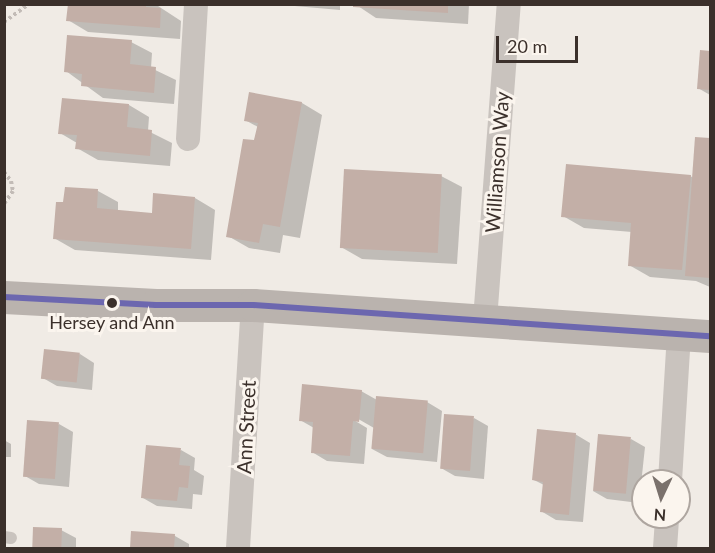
<!DOCTYPE html>
<style>
body{margin:0}
#map{position:relative;width:715px;height:553px;overflow:hidden;background:#f0ebe5;font-family:Lato,sans-serif}
div>[style]{position:absolute}
.shadow>*{inset:0;background:#0003}
.building>*{inset:0;background:#c3afa7;transform-origin:0 0}
.path>*{height:4px;margin-top:-2px;transform-origin:0;background:repeating-linear-gradient(90deg,#c2bbb6 0 3px,transparent 0 6px)}
.lane>*{height:12px;margin:-6px;padding:0 6px;transform-origin:6px;border-radius:6px;background:#c9c3be}
.street>*{height:24px;margin:-12px;padding:0 12px;transform-origin:12px;border-radius:12px;background:#c9c3be}
.secondary>*{height:33px;margin:-16.5px;padding:0 16.5px;transform-origin:16.5px;border-radius:16.5px;background:#bab3ae}
.bus-1>*{height:6px;margin:-3px;padding:0 3px;transform-origin:3px;border-radius:3px;background:#6c67af}
.dots>*{width:16px;height:16px;translate:-50% -50%;box-sizing:border-box;border:3px solid #fbf5ee;border-radius:50%}
span{translate:-50% -50%;white-space:nowrap;text-align:center;line-height:1.15;-webkit-text-stroke:6px #fbf5ee;paint-order:stroke}
.bus-label{font-size:18px;color:#3b302b}
.street-label{font-size:20px;color:#3b302b}
.frame{position:absolute;inset:0;border:6px solid #3b302b;pointer-events:none}
.north{position:absolute;left:631px;top:469px;width:60px;height:60px;box-sizing:border-box;background:#fbf5ee;border:2px solid #aea6a0;border-radius:50%;rotate:184deg;font-size:16px;font-weight:700;line-height:24px;text-align:center;color:#3b302b}
.north::after{content:'';display:block;margin:auto;width:21px;height:27px;background:#7a716c;clip-path:polygon(50% 0,100% 100%,50% 72%,0 100%)}
.scale{position:absolute;left:496px;top:36px;width:82px;height:27px;box-sizing:border-box;border:3px solid #3b302b;border-top:0;padding-left:8px;font-size:18px;line-height:21px;white-space:nowrap;color:#3b302b;-webkit-text-stroke:4px #fbf5ee;paint-order:stroke}
</style>
<div id="map">
<div class="shadow">
<i style="clip-path:polygon(69px 4px,155px 4px,181px 21px,180px 39px,88px 32px,68px 20px)"></i>
<i style="clip-path:polygon(272px 4px,340px 4px,340px 10px)"></i>
<i style="clip-path:polygon(355px 4px,469px 4px,468px 24px,376px 18px)"></i>
<i style="clip-path:polygon(131px 42px,152px 53px,151px 68px,176px 80px,174px 104px,103px 98px,66px 71px)"></i>
<i style="clip-path:polygon(701px 52px,710px 53px,710px 95px,698px 88px)"></i>
<i style="clip-path:polygon(250px 94px,302px 103px,322px 115px,300px 238px,283px 235px,280px 253px,249px 248px,228px 236px,258px 127px,245px 120px)"></i>
<i style="clip-path:polygon(129px 105px,149px 117px,148px 131px,172px 143px,170px 166px,98px 160px,77px 148px,77px 143px,60px 133px)"></i>
<i style="clip-path:polygon(697px 139px,710px 140px,710px 287px,696px 281px,650px 277px,629px 265px,632px 232px,584px 228px,563px 216px,690px 176px,694px 178px)"></i>
<i style="clip-path:polygon(441px 176px,462px 187px,457px 264px,362px 259px,341px 247px)"></i>
<i style="clip-path:polygon(98px 191px,118px 202px,118px 211px,153px 214px,195px 198px,215px 210px,211px 260px,75px 250px,54px 238px,64px 204px)"></i>
<i style="clip-path:polygon(80px 354px,94px 363px,92px 390px,57px 386px,43px 378px)"></i>
<i style="clip-path:polygon(361px 391px,377px 400px,427px 402px,442px 411px,437px 462px,387px 457px,372px 449px,374px 428px,353px 416px,352px 419px,367px 428px,364px 464px,327px 461px,312px 452px,314px 428px,300px 420px)"></i>
<i style="clip-path:polygon(474px 418px,488px 426px,484px 479px,455px 476px,441px 468px)"></i>
<i style="clip-path:polygon(59px 424px,73px 432px,69px 487px,39px 484px,25px 476px)"></i>
<i style="clip-path:polygon(575px 434px,590px 443px,583px 522px,556px 520px,541px 511px,544px 485px,534px 480px)"></i>
<i style="clip-path:polygon(631px 439px,645px 447px,639px 503px,607px 499px,593px 491px)"></i>
<i style="clip-path:polygon(4px 440px,11px 444px,11px 457px,4px 457px)"></i>
<i style="clip-path:polygon(181px 450px,195px 458px,194px 470px,204px 476px,202px 495px,193px 494px,192px 509px,157px 506px,143px 498px)"></i>
<i style="clip-path:polygon(35px 528px,61px 530px,76px 538px,76px 548px,34px 548px)"></i>
<i style="clip-path:polygon(133px 532px,175px 536px,189px 544px,189px 548px,131px 548px)"></i>
</div>
<div class="building">
<i style="clip-path:polygon(68px 4px,146px 4px,146px 7px,161px 8px,160px 28px,66px 21px)"></i>
<i style="clip-path:polygon(353px 4px,448px 4px,448px 13px,353px 7px)"></i>
<i style="clip-path:polygon(67px 35px,132px 40px,130px 64px,156px 67px,154px 93px,81px 86px,82px 74px,64px 72px)"></i>
<i style="clip-path:polygon(700px 50px,710px 51px,710px 90px,697px 89px)"></i>
<i style="clip-path:polygon(249px 92px,302px 102px,280px 227px,263px 224px,259px 243px,226px 237px,243px 139px,254px 140px,258px 123px,244px 121px)"></i>
<i style="clip-path:polygon(62px 98px,129px 104px,127px 127px,152px 130px,150px 156px,75px 149px,77px 135px,58px 134px)"></i>
<i style="clip-path:polygon(695px 137px,710px 138px,710px 278px,685px 276px)"></i>
<i style="clip-path:polygon(566px 164px,691px 175px,682px 270px,628px 266px,631px 223px,561px 217px)"></i>
<i style="left:344px;top:169px;width:98px;height:79px;rotate:3deg"></i>
<i style="clip-path:polygon(65px 187px,98px 189px,97px 208px,152px 213px,153px 193px,195px 197px,191px 249px,53px 239px,56px 202px,63px 202px)"></i>
<i style="left:44px;top:349px;width:36px;height:30px;rotate:6deg"></i>
<i style="clip-path:polygon(302px 384px,362px 390px,359px 422px,353px 421px,350px 456px,311px 453px,313px 422px,299px 421px)"></i>
<i style="left:376px;top:396px;width:52px;height:53px;rotate:5deg"></i>
<i style="left:444px;top:414px;width:30px;height:55px;rotate:4deg"></i>
<i style="left:27px;top:420px;width:32px;height:57px;rotate:4deg"></i>
<i style="clip-path:polygon(537px 429px,576px 433px,569px 515px,540px 512px,543px 482px,532px 480px)"></i>
<i style="left:598px;top:434px;width:33px;height:57px;rotate:5deg"></i>
<i style="clip-path:polygon(146px 445px,181px 448px,179px 465px,190px 466px,188px 488px,179px 487px,177px 501px,141px 498px)"></i>
<i style="left:33px;top:527px;width:29px;height:21px;rotate:2deg"></i>
<i style="clip-path:polygon(131px 531px,175px 534px,174px 548px,130px 548px)"></i>
</div>
<div class="path">
<i style="left:4px;top:22px;width:31px;rotate:-36deg"></i>
<i style="left:4px;top:172px;width:11px;rotate:52deg"></i>
<i style="left:11px;top:181px;width:10px;rotate:79deg"></i>
<i style="left:13px;top:191px;width:16px;rotate:125deg"></i>
</div>
<div class="lane">
<i style="left:4px;top:537px;width:7px;rotate:8deg"></i>
</div>
<div class="street">
<i style="left:188px;top:139px;width:135px;rotate:-86.6deg"></i>
<i style="left:485px;top:320px;width:317px;rotate:-85.7deg"></i>
<i style="left:670px;top:481px;width:148px;rotate:-86.5deg"></i>
<i style="left:238px;top:548px;width:243px;rotate:-86.5deg"></i>
<i style="left:665px;top:548px;width:31px;rotate:-86deg"></i>
</div>
<div class="secondary">
<i style="left:4px;top:297px;width:152px;rotate:3deg"></i>
<i style="left:156px;top:305px;width:97px"></i>
<i style="left:253px;top:305px;width:458px;rotate:3.9deg"></i>
</div>
<div class="bus-1">
<i style="left:4px;top:297px;width:152px;rotate:3deg"></i>
<i style="left:156px;top:305px;width:97px"></i>
<i style="left:253px;top:305px;width:458px;rotate:3.9deg"></i>
</div>
<div class="dots">
<i style="left:112px;top:303px;background:#3b302b"></i>
</div>
<div class="bus-label">
<span style="left:112px;top:322px">Hersey and Ann</span>
</div>
<div class="street-label">
<span style="left:497px;top:162px;rotate:-86deg">Williamson Way</span>
<span style="left:246px;top:427px;rotate:-87deg">Ann Street</span>
</div>
<div class="frame"></div>
<div class="north">N</div>
<div class="scale">20 m</div>
</div>
